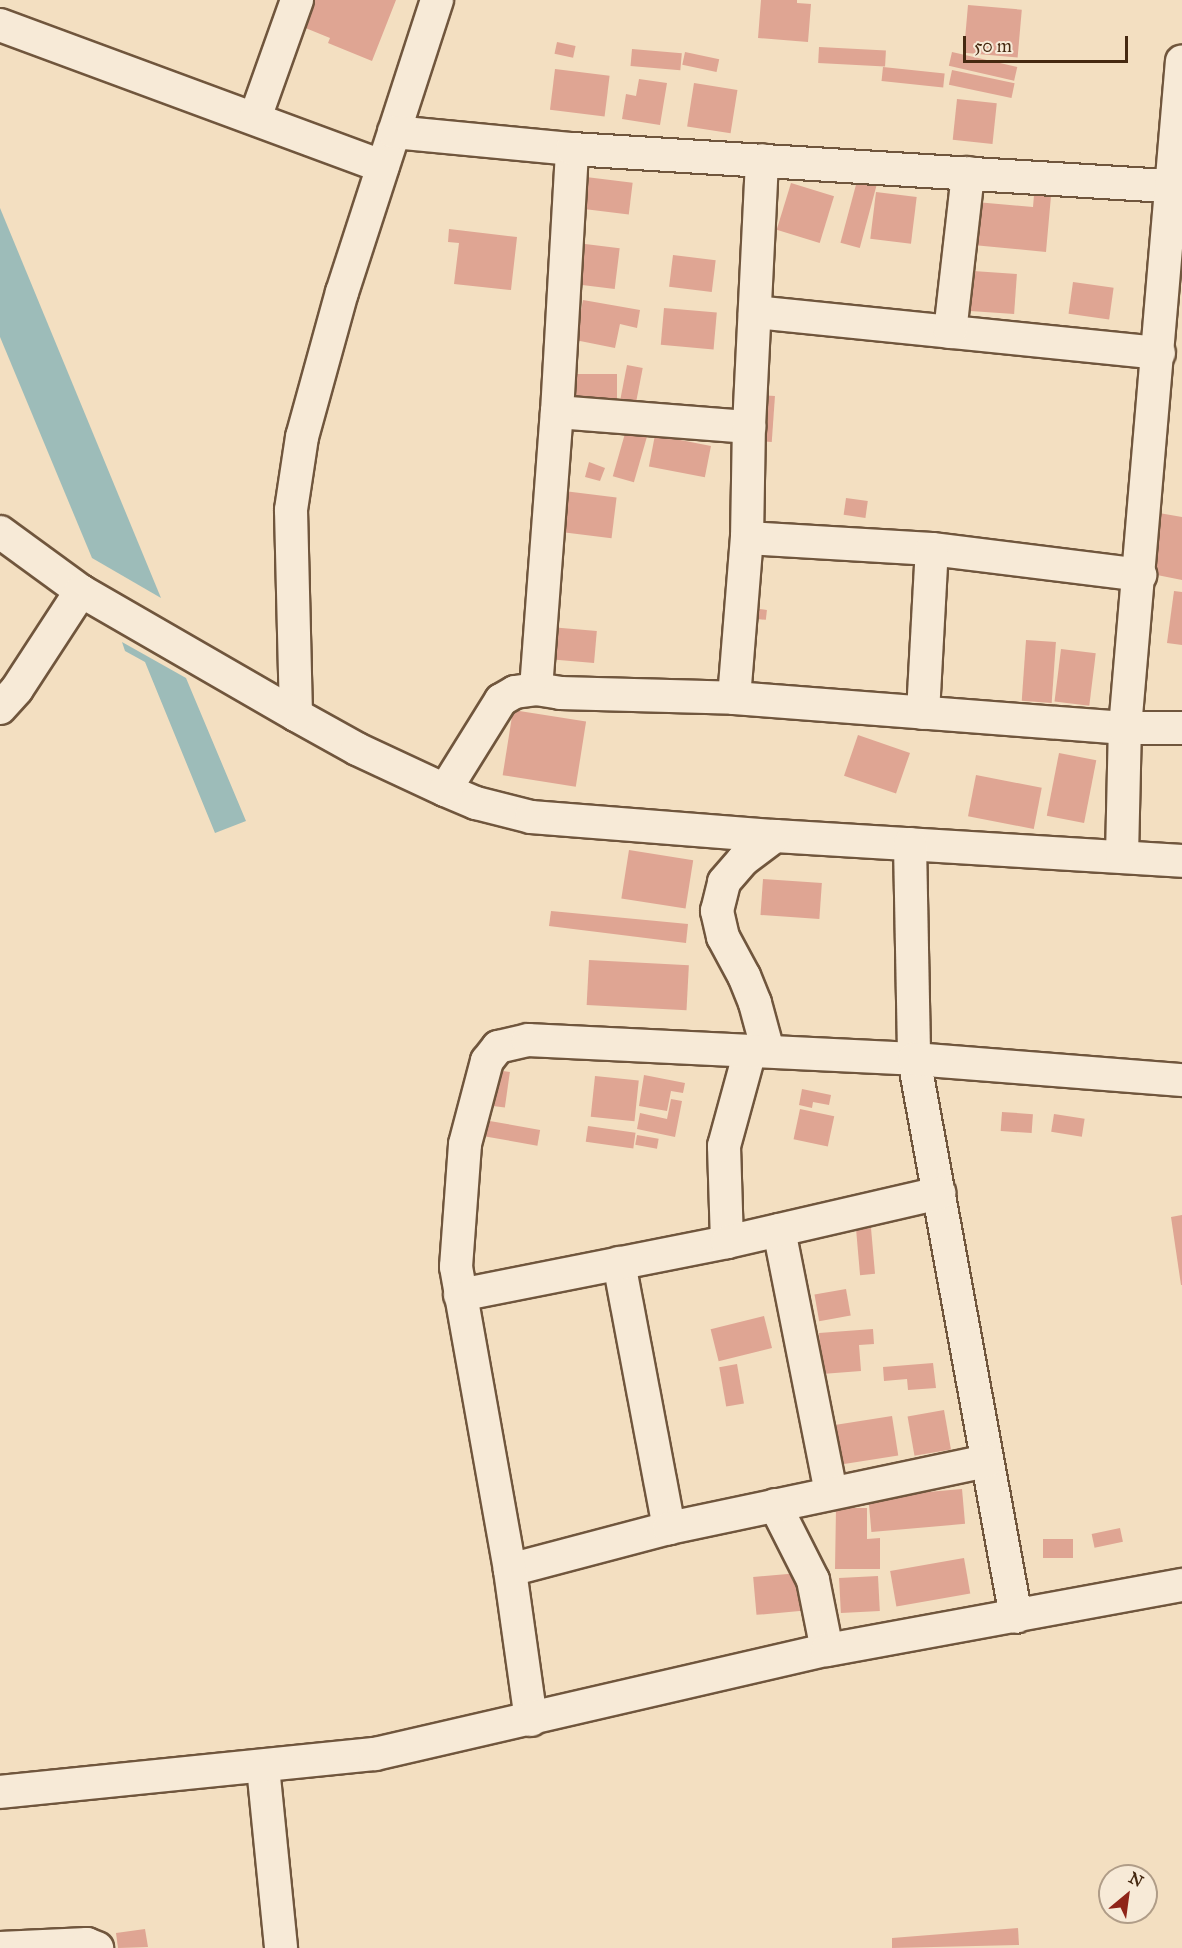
<!DOCTYPE html>
<style>
body{margin:0}
#map{position:relative;width:1182px;height:1948px;overflow:hidden;background:#f3dfc1;font-family:"IM FELL Great Primer",serif}
div>[style]{position:absolute}
.water>*{inset:0;background:#9dbcb9}
.building>*{inset:0;background:#dfa593;transform-origin:0 0}
.roads{filter:drop-shadow(2px 0 #70563d) drop-shadow(-2px 0 #70563d) drop-shadow(0 2px #70563d) drop-shadow(0 -2px #70563d)}
.minor>*{height:32px;margin:-16px;padding:0 16px;transform-origin:16px;border-radius:16px;background:#f7ead7}
span{translate:-50% -50%;white-space:nowrap;text-align:center;line-height:1.15;-webkit-text-stroke:4.5px #f7ead7;paint-order:stroke}
.north{position:absolute;left:1098px;top:1864px;width:60px;height:60px;box-sizing:border-box;background:#f7ead7;border:2px solid #b09d88;border-radius:50%;rotate:29deg;font-size:16px;font-weight:700;line-height:24px;text-align:center;color:#452911}
.north::after{content:'';display:block;margin:auto;width:21px;height:27px;background:#8f2418;clip-path:polygon(50% 0,100% 100%,50% 72%,0 100%)}
.scale{position:absolute;left:963px;top:36px;width:165px;height:27px;box-sizing:border-box;border:3px solid #452911;border-top:0;padding-left:8px;font-size:18px;line-height:21px;white-space:nowrap;color:#452911;-webkit-text-stroke:4px #f7ead7;paint-order:stroke}
</style>
<div id="map">
<div class="water">
<i style="clip-path:polygon(0 208px,161px 598px,92px 558px,0 337px)"></i>
<i style="clip-path:polygon(122px 642px,186px 678px,246px 821px,215px 833px,145px 662px,125px 651px)"></i>
</div>
<div class="building">
<i style="clip-path:polygon(314px 0,396px 0,372px 61px,328px 43px,330px 38px,303px 27px)"></i>
<i style="clip-path:polygon(761px 0,797px 0,797px 3px,811px 4px,808px 42px,758px 38px)"></i>
<i style="left:968px;top:5px;width:54px;height:48px;rotate:5deg"></i>
<i style="left:557px;top:42px;width:19px;height:12px;rotate:12deg"></i>
<i style="left:819px;top:47px;width:67px;height:16px;rotate:3deg"></i>
<i style="left:632px;top:49px;width:50px;height:17px;rotate:5deg"></i>
<i style="left:685px;top:52px;width:35px;height:13px;rotate:12deg"></i>
<i style="left:952px;top:52px;width:67px;height:14px;rotate:13deg"></i>
<i style="left:883px;top:67px;width:62px;height:14px;rotate:6deg"></i>
<i style="left:555px;top:69px;width:55px;height:41px;rotate:7deg"></i>
<i style="left:952px;top:70px;width:64px;height:15px;rotate:12deg"></i>
<i style="clip-path:polygon(639px 79px,667px 83px,660px 125px,622px 119px,626px 94px,636px 96px)"></i>
<i style="left:694px;top:83px;width:44px;height:44px;rotate:9deg"></i>
<i style="left:957px;top:99px;width:40px;height:41px;rotate:6deg"></i>
<i style="left:586px;top:177px;width:47px;height:32px;rotate:7deg"></i>
<i style="left:857px;top:181px;width:20px;height:64px;rotate:15deg"></i>
<i style="left:791px;top:183px;width:45px;height:49px;rotate:17deg"></i>
<i style="left:876px;top:192px;width:41px;height:47px;rotate:7deg"></i>
<i style="clip-path:polygon(1034px 195px,1051px 196px,1046px 252px,973px 245px,976px 202px,1033px 207px)"></i>
<i style="clip-path:polygon(449px 229px,517px 237px,511px 290px,454px 284px,459px 243px,448px 242px)"></i>
<i style="left:577px;top:243px;width:43px;height:41px;rotate:7deg"></i>
<i style="left:673px;top:255px;width:43px;height:32px;rotate:7deg"></i>
<i style="left:973px;top:271px;width:44px;height:40px;rotate:4deg"></i>
<i style="left:1073px;top:282px;width:41px;height:32px;rotate:8deg"></i>
<i style="clip-path:polygon(583px 300px,640px 310px,637px 328px,620px 324px,615px 348px,575px 340px)"></i>
<i style="left:664px;top:308px;width:53px;height:37px;rotate:5deg"></i>
<i style="left:627px;top:365px;width:16px;height:47px;rotate:11deg"></i>
<i style="left:562px;top:374px;width:55px;height:30px"></i>
<i style="left:759px;top:395px;width:16px;height:46px;rotate:4deg"></i>
<i style="left:626px;top:430px;width:22px;height:48px;rotate:16deg"></i>
<i style="left:655px;top:435px;width:57px;height:32px;rotate:11deg"></i>
<i style="clip-path:polygon(589px 462px,605px 468px,600px 481px,585px 477px)"></i>
<i style="left:556px;top:490px;width:61px;height:41px;rotate:7deg"></i>
<i style="left:846px;top:498px;width:22px;height:17px;rotate:8deg"></i>
<i style="clip-path:polygon(1159px 513px,1182px 517px,1182px 580px,1147px 573px)"></i>
<i style="clip-path:polygon(1174px 591px,1182px 592px,1182px 645px,1167px 643px)"></i>
<i style="left:749px;top:608px;width:18px;height:10px;rotate:6deg"></i>
<i style="left:550px;top:627px;width:47px;height:32px;rotate:5deg"></i>
<i style="left:1026px;top:640px;width:30px;height:61px;rotate:4deg"></i>
<i style="left:1061px;top:649px;width:35px;height:53px;rotate:7deg"></i>
<i style="left:513px;top:710px;width:74px;height:66px;rotate:9deg"></i>
<i style="left:858px;top:735px;width:55px;height:43px;rotate:19deg"></i>
<i style="left:1059px;top:753px;width:38px;height:64px;rotate:11deg"></i>
<i style="left:976px;top:775px;width:67px;height:42px;rotate:11deg"></i>
<i style="left:629px;top:850px;width:65px;height:49px;rotate:9deg"></i>
<i style="left:763px;top:879px;width:59px;height:36px;rotate:4deg"></i>
<i style="clip-path:polygon(551px 911px,688px 924px,686px 943px,549px 926px)"></i>
<i style="left:589px;top:960px;width:100px;height:45px;rotate:3deg"></i>
<i style="left:496px;top:1070px;width:14px;height:36px;rotate:8deg"></i>
<i style="clip-path:polygon(644px 1075px,685px 1083px,683px 1093px,671px 1091px,667px 1111px,639px 1106px)"></i>
<i style="left:595px;top:1076px;width:44px;height:41px;rotate:6deg"></i>
<i style="clip-path:polygon(802px 1089px,831px 1095px,829px 1105px,813px 1102px,812px 1108px,799px 1105px)"></i>
<i style="clip-path:polygon(671px 1099px,682px 1101px,675px 1137px,637px 1129px,640px 1113px,667px 1119px)"></i>
<i style="left:800px;top:1109px;width:35px;height:31px;rotate:12deg"></i>
<i style="left:1002px;top:1112px;width:31px;height:19px;rotate:4deg"></i>
<i style="left:1054px;top:1114px;width:31px;height:18px;rotate:9deg"></i>
<i style="left:484px;top:1120px;width:57px;height:16px;rotate:10deg"></i>
<i style="left:588px;top:1126px;width:48px;height:16px;rotate:8deg"></i>
<i style="left:637px;top:1135px;width:22px;height:10px;rotate:10deg"></i>
<i style="clip-path:polygon(1182px 1215px,1182px 1285px,1181px 1285px,1171px 1217px)"></i>
<i style="left:871px;top:1228px;width:46px;height:15px;rotate:85deg"></i>
<i style="left:846px;top:1289px;width:27px;height:32px;rotate:80deg"></i>
<i style="left:764px;top:1316px;width:33px;height:55px;rotate:76deg"></i>
<i style="clip-path:polygon(873px 1329px,874px 1344px,859px 1345px,861px 1371px,822px 1374px,819px 1333px)"></i>
<i style="clip-path:polygon(933px 1363px,936px 1388px,908px 1390px,907px 1379px,884px 1381px,883px 1367px)"></i>
<i style="left:737px;top:1364px;width:40px;height:18px;rotate:80deg"></i>
<i style="left:944px;top:1410px;width:40px;height:37px;rotate:80deg"></i>
<i style="left:892px;top:1416px;width:40px;height:58px;rotate:81deg"></i>
<i style="left:962px;top:1489px;width:35px;height:94px;rotate:85deg"></i>
<i style="clip-path:polygon(836px 1508px,867px 1508px,867px 1539px,880px 1538px,880px 1569px,835px 1569px)"></i>
<i style="left:1120px;top:1528px;width:14px;height:29px;rotate:78deg"></i>
<i style="left:1073px;top:1539px;width:19px;height:30px;rotate:90deg"></i>
<i style="left:964px;top:1558px;width:36px;height:75px;rotate:80deg"></i>
<i style="left:799px;top:1573px;width:38px;height:46px;rotate:85deg"></i>
<i style="left:878px;top:1576px;width:35px;height:39px;rotate:87deg"></i>
<i style="clip-path:polygon(1018px 1928px,1019px 1945px,892px 1948px,892px 1938px)"></i>
<i style="clip-path:polygon(145px 1929px,148px 1947px,118px 1948px,116px 1933px)"></i>
</div>
<div class="roads">
<div class="minor">
<i style="left:437px;top:0;width:307px;rotate:108deg"></i>
<i style="left:342px;top:292px;width:150px;rotate:105.4deg"></i>
<i style="left:302px;top:437px;width:74px;rotate:98.6deg"></i>
<i style="left:291px;top:510px;width:205px;rotate:88.6deg"></i>
<i style="left:296px;top:715px;width:70px;rotate:29.1deg"></i>
<i style="left:357px;top:749px;width:97px;rotate:25deg"></i>
<i style="left:445px;top:790px;width:34px;rotate:23deg"></i>
<i style="left:476px;top:803px;width:57px;rotate:14.3deg"></i>
<i style="left:531px;top:817px;width:245px;rotate:4.5deg"></i>
<i style="left:775px;top:836px;width:408px;rotate:3.5deg"></i>
<i style="left:0;top:25px;width:408px;rotate:20.3deg"></i>
<i style="left:255px;top:118px;width:125px;rotate:-70.4deg"></i>
<i style="left:394px;top:132px;width:179px;rotate:5.5deg"></i>
<i style="left:755px;top:312px;width:406px;rotate:5.8deg"></i>
<i style="left:950px;top:332px;width:160px;rotate:-83.5deg"></i>
<i style="left:557px;top:412px;width:193px;rotate:4.5deg"></i>
<i style="left:0;top:532px;width:100px;rotate:36.1deg"></i>
<i style="left:81px;top:591px;width:248px;rotate:30deg"></i>
<i style="left:747px;top:538px;width:111px;rotate:-89deg"></i>
<i style="left:749px;top:427px;width:267px;rotate:-87.2deg"></i>
<i style="left:536px;top:689px;width:278px;rotate:-85.7deg"></i>
<i style="left:557px;top:412px;width:263px;rotate:-86.7deg"></i>
<i style="left:572px;top:149px;width:611px;rotate:3.56deg"></i>
<i style="left:734px;top:698px;width:161px;rotate:-85.4deg"></i>
<i style="left:747px;top:538px;width:185px;rotate:3.4deg"></i>
<i style="left:932px;top:549px;width:210px;rotate:7.1deg"></i>
<i style="left:0;top:708px;width:25px;rotate:-48deg"></i>
<i style="left:17px;top:689px;width:117px;rotate:-56.9deg"></i>
<i style="left:923px;top:713px;width:164px;rotate:-86.9deg"></i>
<i style="left:445px;top:790px;width:106px;rotate:-58.1deg"></i>
<i style="left:501px;top:700px;width:16px;rotate:-30deg"></i>
<i style="left:515px;top:692px;width:21px;rotate:-8deg"></i>
<i style="left:536px;top:689px;width:24px;rotate:9deg"></i>
<i style="left:560px;top:693px;width:174px;rotate:1.6deg"></i>
<i style="left:734px;top:698px;width:392px;rotate:4.4deg"></i>
<i style="left:1125px;top:728px;width:57px"></i>
<i style="left:910px;top:844px;width:215px;rotate:88.9deg"></i>
<i style="left:914px;top:1059px;width:567px;rotate:79.64deg"></i>
<i style="left:1122px;top:856px;width:128px;rotate:-88.7deg"></i>
<i style="left:1125px;top:728px;width:669px;rotate:-85.12deg"></i>
<i style="left:768px;top:1051px;width:50px;rotate:-105.2deg"></i>
<i style="left:755px;top:1003px;width:29px;rotate:-112deg"></i>
<i style="left:744px;top:976px;width:44px;rotate:-118.3deg"></i>
<i style="left:723px;top:937px;width:27px;rotate:-103deg"></i>
<i style="left:717px;top:911px;width:30px;rotate:-76deg"></i>
<i style="left:724px;top:882px;width:29px;rotate:-49deg"></i>
<i style="left:743px;top:860px;width:40px;rotate:-37deg"></i>
<i style="left:779px;top:1230px;width:267px;rotate:78.8deg"></i>
<i style="left:727px;top:1242px;width:96px;rotate:-91.8deg"></i>
<i style="left:724px;top:1146px;width:98px;rotate:-74.7deg"></i>
<i style="left:619px;top:1263px;width:270px;rotate:79.3deg"></i>
<i style="left:460px;top:1295px;width:272px;rotate:-11.2deg"></i>
<i style="left:727px;top:1242px;width:218px;rotate:-13deg"></i>
<i style="left:775px;top:1505px;width:84px;rotate:63.1deg"></i>
<i style="left:813px;top:1580px;width:71px;rotate:78.7deg"></i>
<i style="left:510px;top:1570px;width:164px;rotate:-14.8deg"></i>
<i style="left:669px;top:1528px;width:325px;rotate:-11.9deg"></i>
<i style="left:531px;top:1720px;width:151px;rotate:-98deg"></i>
<i style="left:510px;top:1570px;width:308px;rotate:-100.1deg"></i>
<i style="left:456px;top:1267px;width:123px;rotate:-85.8deg"></i>
<i style="left:465px;top:1144px;width:86px;rotate:-75.2deg"></i>
<i style="left:487px;top:1061px;width:18px;rotate:-52deg"></i>
<i style="left:498px;top:1047px;width:31px;rotate:-13deg"></i>
<i style="left:528px;top:1040px;width:386px;rotate:2.8deg"></i>
<i style="left:914px;top:1059px;width:269px;rotate:4.5deg"></i>
<i style="left:263px;top:1767px;width:182px;rotate:84.3deg"></i>
<i style="left:0;top:1792px;width:377px;rotate:-5.8deg"></i>
<i style="left:375px;top:1754px;width:464px;rotate:-13deg"></i>
<i style="left:827px;top:1650px;width:361px;rotate:-10.4deg"></i>
<i style="left:0;top:1948px;width:87px;rotate:-2.6deg"></i>
<i style="left:87px;top:1944px;width:11px;rotate:22deg"></i>
</div>
</div>
<div class="north">N</div>
<div class="scale">50 m</div>
</div>
